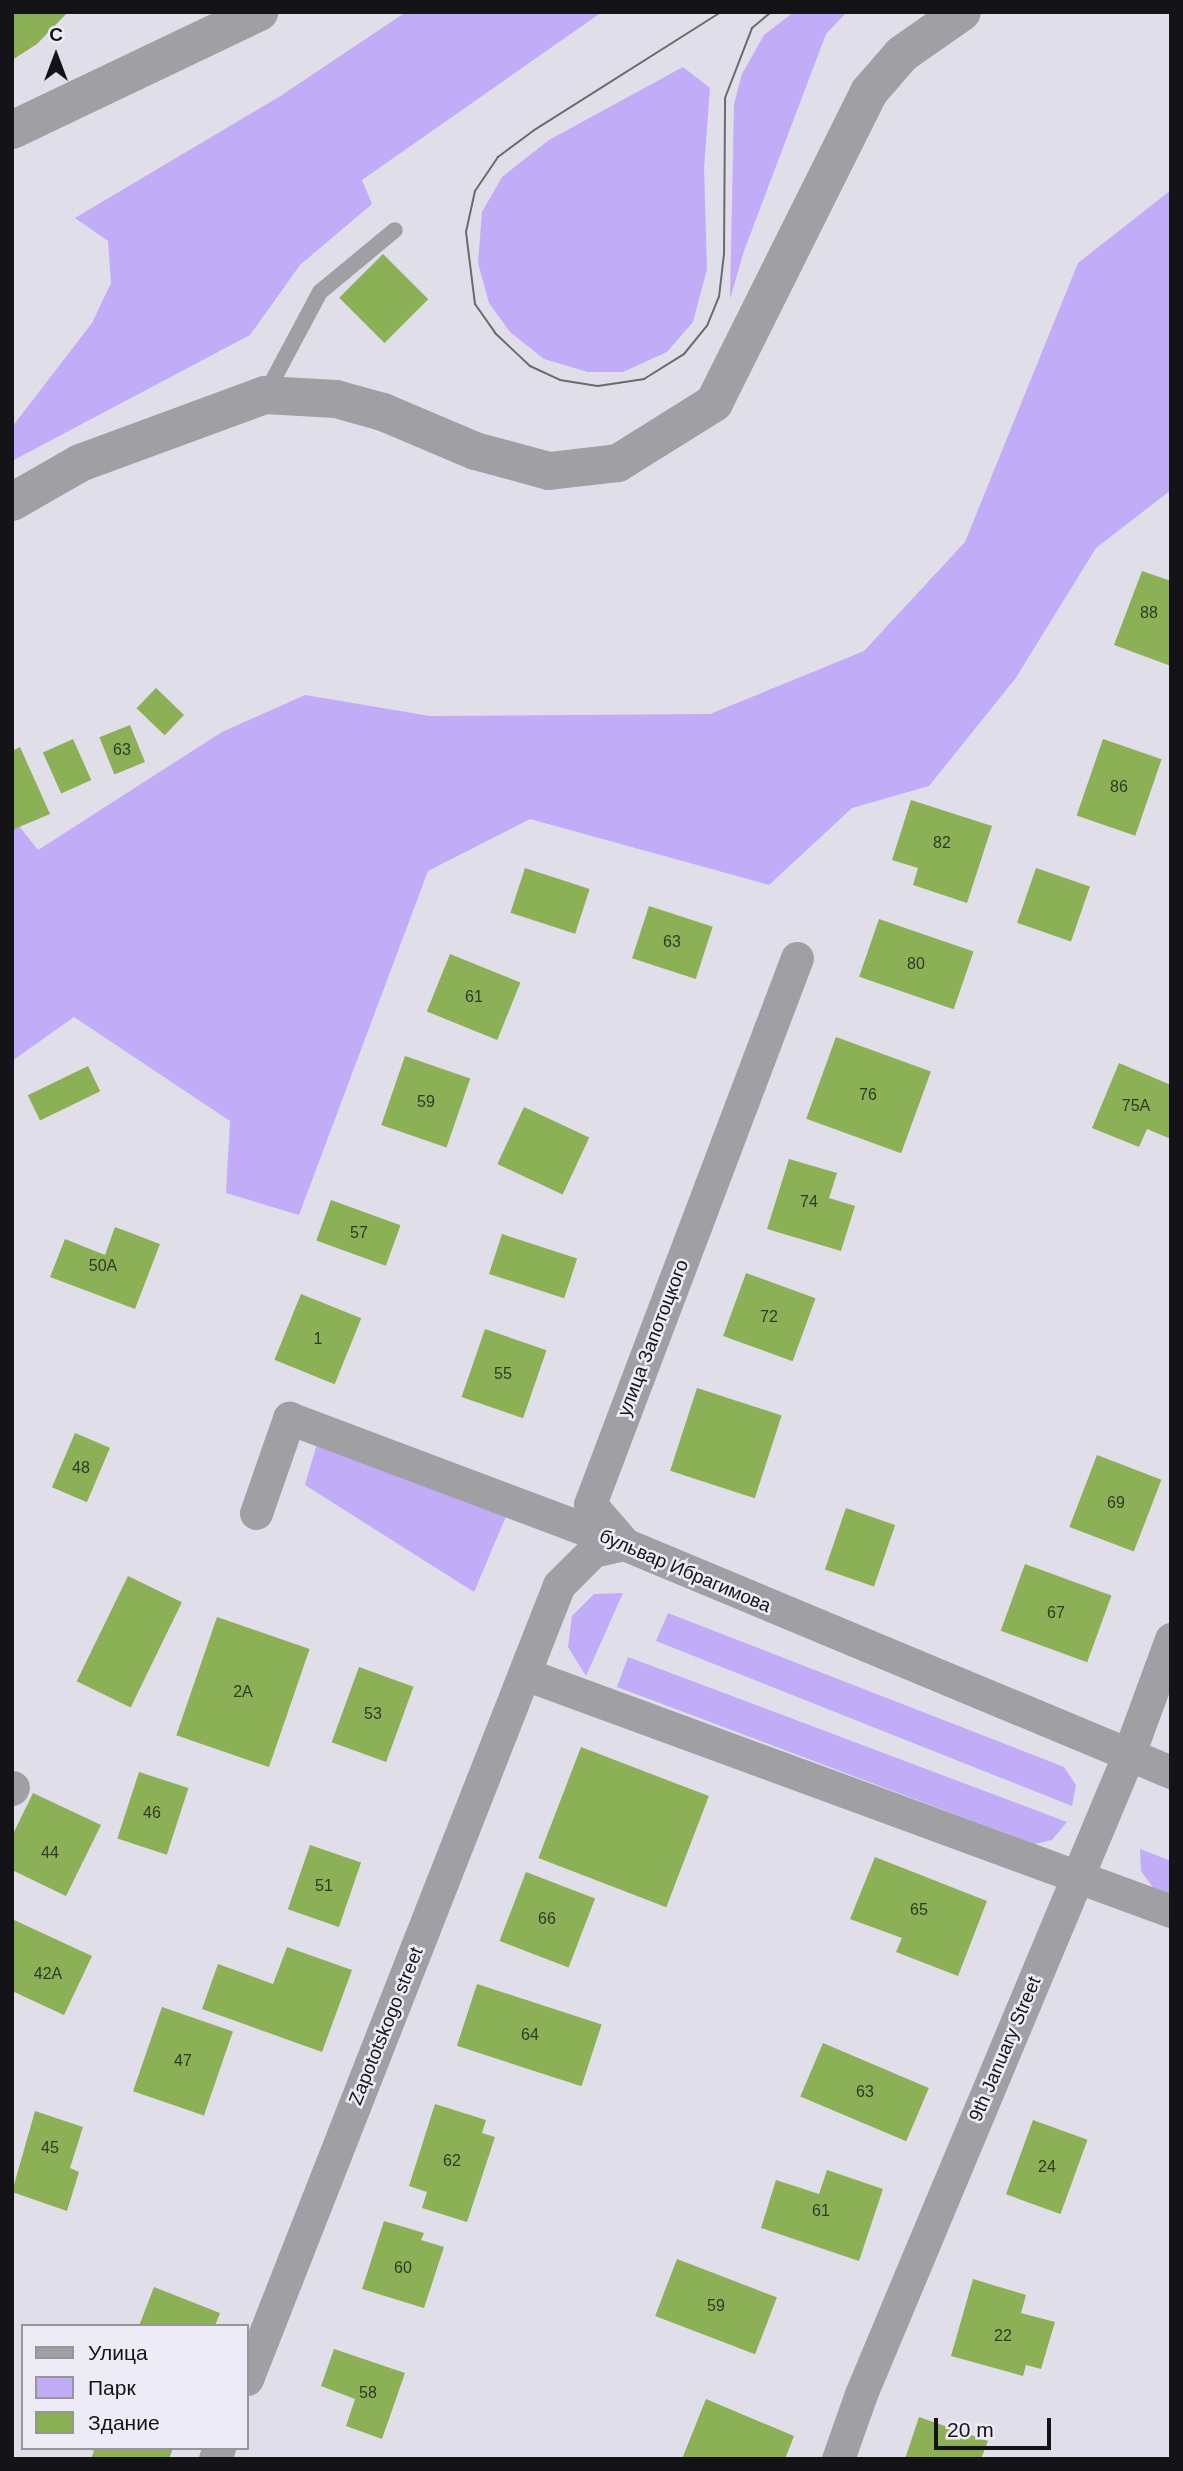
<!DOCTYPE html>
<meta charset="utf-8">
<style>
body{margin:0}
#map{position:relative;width:1183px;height:2471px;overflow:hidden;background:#e0dee8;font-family:Arial,sans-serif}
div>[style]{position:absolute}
.green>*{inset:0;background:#c0acf7}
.building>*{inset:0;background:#8bb056;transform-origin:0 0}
.service>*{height:16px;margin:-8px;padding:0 8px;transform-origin:8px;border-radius:8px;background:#a0a0a4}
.minor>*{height:33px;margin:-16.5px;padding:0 16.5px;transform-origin:16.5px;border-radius:16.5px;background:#a0a0a4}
.tertiary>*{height:38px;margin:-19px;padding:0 19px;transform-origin:19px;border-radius:19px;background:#a0a0a4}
.tram>*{height:2px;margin:-1px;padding:0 1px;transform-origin:1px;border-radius:1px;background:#6b6a70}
span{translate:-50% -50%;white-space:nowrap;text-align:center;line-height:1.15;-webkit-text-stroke:5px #edebf5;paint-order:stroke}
.number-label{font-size:16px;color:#323a27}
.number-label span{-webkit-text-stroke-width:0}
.street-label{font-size:19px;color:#141317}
.frame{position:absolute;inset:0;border:14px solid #141317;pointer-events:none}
.legend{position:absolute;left:21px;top:2324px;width:228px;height:126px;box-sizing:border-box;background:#edebf5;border:2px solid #96959c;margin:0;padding:9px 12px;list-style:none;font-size:21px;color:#141317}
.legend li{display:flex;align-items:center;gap:14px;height:35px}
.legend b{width:35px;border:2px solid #96959c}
.north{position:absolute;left:21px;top:21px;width:70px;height:70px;-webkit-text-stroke:5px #edebf5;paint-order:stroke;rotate:0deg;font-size:19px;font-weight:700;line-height:28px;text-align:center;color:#141317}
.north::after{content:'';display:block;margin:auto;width:24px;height:32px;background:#141317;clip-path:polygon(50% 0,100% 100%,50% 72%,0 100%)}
.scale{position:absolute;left:934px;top:2418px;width:117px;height:32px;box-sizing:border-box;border:4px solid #141317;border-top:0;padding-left:9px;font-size:21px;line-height:24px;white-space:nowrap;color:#141317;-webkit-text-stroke:5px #edebf5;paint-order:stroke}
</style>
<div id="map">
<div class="green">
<i style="clip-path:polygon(406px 12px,602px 12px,362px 180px,372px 204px,300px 265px,250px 335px,12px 461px,12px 427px,92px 323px,111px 283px,108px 241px,75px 218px,282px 95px)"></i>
<i style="clip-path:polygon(794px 12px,847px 12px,826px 34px,744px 251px,730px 299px,734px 104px,742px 74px,764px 35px)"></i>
<i style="clip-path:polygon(683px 67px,710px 88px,704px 168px,707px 269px,693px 322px,667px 352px,623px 372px,588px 372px,544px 359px,510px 332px,489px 303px,478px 263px,482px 212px,502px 177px,549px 140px)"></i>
<i style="clip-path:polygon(1171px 190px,1171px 490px,1096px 548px,1015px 679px,929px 786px,852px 808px,769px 885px,530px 819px,428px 871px,299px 1215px,226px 1193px,230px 1121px,74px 1017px,12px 1061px,12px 817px,38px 850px,222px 732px,305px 695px,430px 716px,710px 714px,864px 651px,965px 542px,1078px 263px)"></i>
<i style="clip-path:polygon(318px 1440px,507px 1514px,474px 1592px,305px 1485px)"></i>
<i style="clip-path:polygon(623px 1593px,586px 1676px,568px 1647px,572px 1616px,594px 1594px)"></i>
<i style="clip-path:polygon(668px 1613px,1064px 1767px,1076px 1785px,1072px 1806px,656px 1641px)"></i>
<i style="clip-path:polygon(628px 1657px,1067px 1822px,1052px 1840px,1034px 1844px,617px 1687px)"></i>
<i style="clip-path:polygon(1140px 1849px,1171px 1861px,1171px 1896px,1155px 1890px,1141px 1871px)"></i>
</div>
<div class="building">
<i style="clip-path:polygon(12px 12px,68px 12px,37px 44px,12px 60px)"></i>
<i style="left:383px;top:254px;width:64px;height:62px;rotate:45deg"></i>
<i style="clip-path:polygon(1142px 571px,1171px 581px,1171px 666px,1114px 645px)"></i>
<i style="left:156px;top:688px;width:39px;height:28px;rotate:44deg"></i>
<i style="left:130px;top:725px;width:40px;height:33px;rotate:68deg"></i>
<i style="left:73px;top:739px;width:45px;height:33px;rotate:66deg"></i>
<i style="left:1103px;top:739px;width:62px;height:81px;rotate:19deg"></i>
<i style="clip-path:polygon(20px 747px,50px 814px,12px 830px,12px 751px)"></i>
<i style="clip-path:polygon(911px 800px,992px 826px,967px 903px,913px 885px,918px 868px,892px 860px)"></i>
<i style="left:525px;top:868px;width:68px;height:47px;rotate:18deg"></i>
<i style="left:1036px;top:868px;width:57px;height:58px;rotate:19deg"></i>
<i style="left:649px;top:906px;width:67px;height:55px;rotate:18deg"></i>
<i style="left:879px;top:919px;width:100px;height:61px;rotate:19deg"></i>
<i style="left:450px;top:954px;width:76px;height:62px;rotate:22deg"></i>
<i style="left:836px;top:1037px;width:101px;height:87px;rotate:20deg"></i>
<i style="left:405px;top:1056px;width:69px;height:73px;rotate:19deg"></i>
<i style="clip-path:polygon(1119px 1063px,1171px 1085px,1171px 1139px,1147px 1129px,1139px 1147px,1092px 1128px)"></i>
<i style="left:88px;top:1066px;width:28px;height:67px;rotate:64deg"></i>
<i style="left:524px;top:1107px;width:72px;height:63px;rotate:25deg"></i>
<i style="clip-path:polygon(789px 1159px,837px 1173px,829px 1198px,855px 1206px,841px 1251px,767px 1229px)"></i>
<i style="left:331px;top:1200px;width:74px;height:43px;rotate:20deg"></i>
<i style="clip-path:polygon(115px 1227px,160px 1244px,135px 1309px,50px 1277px,65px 1239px,105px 1255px)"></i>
<i style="left:502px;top:1234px;width:79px;height:42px;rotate:18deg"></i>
<i style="left:746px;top:1273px;width:74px;height:67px;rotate:20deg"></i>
<i style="left:301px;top:1294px;width:65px;height:71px;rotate:22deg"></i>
<i style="left:485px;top:1329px;width:65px;height:72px;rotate:19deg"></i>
<i style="left:697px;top:1388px;width:89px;height:87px;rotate:18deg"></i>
<i style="left:75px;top:1433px;width:38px;height:59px;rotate:23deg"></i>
<i style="left:1097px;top:1455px;width:69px;height:77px;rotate:21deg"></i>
<i style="left:846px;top:1508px;width:52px;height:65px;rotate:19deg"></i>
<i style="left:1025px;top:1564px;width:92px;height:71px;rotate:20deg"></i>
<i style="left:128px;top:1576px;width:60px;height:117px;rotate:26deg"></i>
<i style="left:217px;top:1617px;width:98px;height:125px;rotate:19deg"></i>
<i style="left:359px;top:1667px;width:58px;height:80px;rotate:20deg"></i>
<i style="left:581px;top:1747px;width:137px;height:119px;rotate:21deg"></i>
<i style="left:139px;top:1772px;width:52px;height:70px;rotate:18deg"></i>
<i style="clip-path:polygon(33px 1793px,101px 1825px,66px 1896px,12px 1870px,12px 1836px)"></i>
<i style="left:310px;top:1845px;width:54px;height:68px;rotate:19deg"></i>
<i style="clip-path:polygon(875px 1857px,987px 1901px,958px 1976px,896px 1952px,902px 1938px,850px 1919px)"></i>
<i style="left:526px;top:1872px;width:74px;height:74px;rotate:21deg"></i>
<i style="clip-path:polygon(12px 1919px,92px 1956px,64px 2015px,12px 1991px)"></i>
<i style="clip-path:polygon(287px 1947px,352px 1970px,322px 2052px,202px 2009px,218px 1964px,273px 1984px)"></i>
<i style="left:477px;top:1984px;width:131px;height:65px;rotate:18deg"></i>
<i style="left:162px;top:2007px;width:75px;height:89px;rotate:19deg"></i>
<i style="left:823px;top:2043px;width:115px;height:58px;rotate:23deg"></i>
<i style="clip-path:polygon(435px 2104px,486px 2120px,482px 2133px,495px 2137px,467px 2222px,422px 2208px,427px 2192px,409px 2186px)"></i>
<i style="clip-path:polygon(35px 2111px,83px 2127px,70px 2168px,79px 2172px,67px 2211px,12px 2192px)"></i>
<i style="left:1033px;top:2120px;width:58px;height:79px;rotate:20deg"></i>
<i style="clip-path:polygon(827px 2170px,883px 2189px,859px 2261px,761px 2228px,776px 2180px,819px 2194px)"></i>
<i style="clip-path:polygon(384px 2221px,424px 2233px,421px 2240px,444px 2247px,424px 2308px,362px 2289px)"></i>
<i style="left:677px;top:2259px;width:107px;height:61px;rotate:21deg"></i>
<i style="clip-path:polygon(973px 2279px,1026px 2295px,1021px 2313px,1055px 2322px,1041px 2369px,1026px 2365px,1023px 2376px,951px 2356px)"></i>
<i style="clip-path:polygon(154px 2287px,220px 2313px,215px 2326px,139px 2326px)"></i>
<i style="clip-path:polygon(334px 2349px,405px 2373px,382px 2439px,346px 2426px,355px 2399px,321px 2386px)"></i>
<i style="clip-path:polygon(706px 2399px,794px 2436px,785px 2459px,682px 2459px)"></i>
<i style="clip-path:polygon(919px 2417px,988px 2441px,981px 2459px,905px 2459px)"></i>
<i style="clip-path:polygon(87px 2448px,173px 2448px,169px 2459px,91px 2459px,94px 2451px)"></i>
</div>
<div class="service">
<i style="left:265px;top:395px;width:117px;rotate:-61.9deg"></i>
<i style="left:320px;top:292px;width:97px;rotate:-39.6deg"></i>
</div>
<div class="minor">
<i style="left:256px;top:1513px;width:101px;rotate:-70.8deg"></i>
<i style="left:289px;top:1418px;width:358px;rotate:20.6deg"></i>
<i style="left:624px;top:1544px;width:593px;rotate:22.63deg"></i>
<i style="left:623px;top:1542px;width:50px;rotate:-131deg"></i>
<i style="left:590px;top:1504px;width:584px;rotate:-69.24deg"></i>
<i style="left:525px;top:1674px;width:688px;rotate:20.15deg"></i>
<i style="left:12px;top:1789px;width:2px;rotate:-63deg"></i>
<i style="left:247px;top:2379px;width:853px;rotate:-68.55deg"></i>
<i style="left:559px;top:1585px;width:48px;rotate:-45deg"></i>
<i style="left:593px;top:1551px;width:32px;rotate:-13deg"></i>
<i style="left:215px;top:2459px;width:12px;rotate:-70deg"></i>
<i style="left:838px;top:2459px;width:69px;rotate:-70.5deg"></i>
<i style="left:861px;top:2394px;width:692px;rotate:-67.29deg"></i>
<i style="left:1128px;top:1756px;width:125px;rotate:-69.8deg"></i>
</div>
<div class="tertiary">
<i style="left:12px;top:130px;width:274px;rotate:-25.5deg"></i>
<i style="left:12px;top:502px;width:78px;rotate:-29.8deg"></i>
<i style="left:80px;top:463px;width:197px;rotate:-20.2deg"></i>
<i style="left:265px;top:395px;width:71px;rotate:3.2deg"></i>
<i style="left:336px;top:399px;width:49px;rotate:15.5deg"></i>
<i style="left:383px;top:412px;width:100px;rotate:23deg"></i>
<i style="left:475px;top:451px;width:77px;rotate:15.1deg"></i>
<i style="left:549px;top:471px;width:69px;rotate:-6.6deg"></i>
<i style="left:618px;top:463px;width:113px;rotate:-32deg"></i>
<i style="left:714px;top:403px;width:347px;rotate:-63.5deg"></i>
<i style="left:869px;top:92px;width:50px;rotate:-49deg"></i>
<i style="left:902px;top:54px;width:73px;rotate:-35deg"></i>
</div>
<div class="tram">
<i style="left:721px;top:12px;width:222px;rotate:147.7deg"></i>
<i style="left:533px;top:131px;width:44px;rotate:143.4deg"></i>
<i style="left:498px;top:157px;width:41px;rotate:124.1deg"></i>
<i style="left:475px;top:191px;width:42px;rotate:102.4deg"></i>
<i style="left:466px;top:232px;width:73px;rotate:82.9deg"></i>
<i style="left:475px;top:304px;width:35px;rotate:55deg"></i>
<i style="left:495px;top:333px;width:48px;rotate:43.3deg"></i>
<i style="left:530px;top:366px;width:33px;rotate:25deg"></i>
<i style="left:560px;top:380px;width:38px;rotate:9deg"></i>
<i style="left:598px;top:386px;width:47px;rotate:-8.7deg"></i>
<i style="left:644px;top:379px;width:47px;rotate:-32deg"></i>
<i style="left:684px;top:354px;width:36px;rotate:-51deg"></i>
<i style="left:707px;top:326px;width:31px;rotate:-68deg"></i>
<i style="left:719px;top:297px;width:43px;rotate:-83.4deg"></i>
<i style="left:724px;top:254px;width:156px;rotate:-89.6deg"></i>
<i style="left:725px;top:98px;width:75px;rotate:-68.9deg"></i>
<i style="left:752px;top:28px;width:25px;rotate:-40deg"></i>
</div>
<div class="number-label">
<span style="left:1149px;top:613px">88</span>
<span style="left:122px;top:750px">63</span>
<span style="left:1119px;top:787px">86</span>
<span style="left:942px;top:843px">82</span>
<span style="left:672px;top:942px">63</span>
<span style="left:916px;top:964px">80</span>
<span style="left:474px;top:997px">61</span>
<span style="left:868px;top:1095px">76</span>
<span style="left:426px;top:1102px">59</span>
<span style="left:1136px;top:1106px">75А</span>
<span style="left:809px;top:1202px">74</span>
<span style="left:359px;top:1233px">57</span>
<span style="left:103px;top:1266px">50А</span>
<span style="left:769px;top:1317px">72</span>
<span style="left:318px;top:1339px">1</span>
<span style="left:503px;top:1374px">55</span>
<span style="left:81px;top:1468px">48</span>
<span style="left:1116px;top:1503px">69</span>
<span style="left:1056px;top:1613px">67</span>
<span style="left:243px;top:1692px">2А</span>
<span style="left:373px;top:1714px">53</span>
<span style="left:152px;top:1813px">46</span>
<span style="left:50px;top:1853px">44</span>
<span style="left:324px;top:1886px">51</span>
<span style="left:919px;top:1910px">65</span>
<span style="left:547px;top:1919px">66</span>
<span style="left:48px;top:1974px">42А</span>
<span style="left:530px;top:2035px">64</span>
<span style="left:183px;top:2061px">47</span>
<span style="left:865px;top:2092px">63</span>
<span style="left:50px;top:2148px">45</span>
<span style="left:452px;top:2161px">62</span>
<span style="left:1047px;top:2167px">24</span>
<span style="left:821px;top:2211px">61</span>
<span style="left:403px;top:2268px">60</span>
<span style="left:716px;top:2306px">59</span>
<span style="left:1003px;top:2336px">22</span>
<span style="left:368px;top:2393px">58</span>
</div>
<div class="street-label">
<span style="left:653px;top:1338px;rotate:-69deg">улица Запотоцкого</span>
<span style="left:685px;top:1571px;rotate:23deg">бульвар Ибрагимова</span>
<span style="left:386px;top:2026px;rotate:-68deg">Zapototskogo street</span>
<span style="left:1005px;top:2049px;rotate:-67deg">9th January Street</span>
</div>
<div class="frame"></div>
<ul class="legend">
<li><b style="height:9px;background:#a0a0a4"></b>Улица</li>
<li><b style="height:19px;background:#c0acf7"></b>Парк</li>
<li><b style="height:19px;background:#8bb056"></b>Здание</li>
</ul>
<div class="north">С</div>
<div class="scale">20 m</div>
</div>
